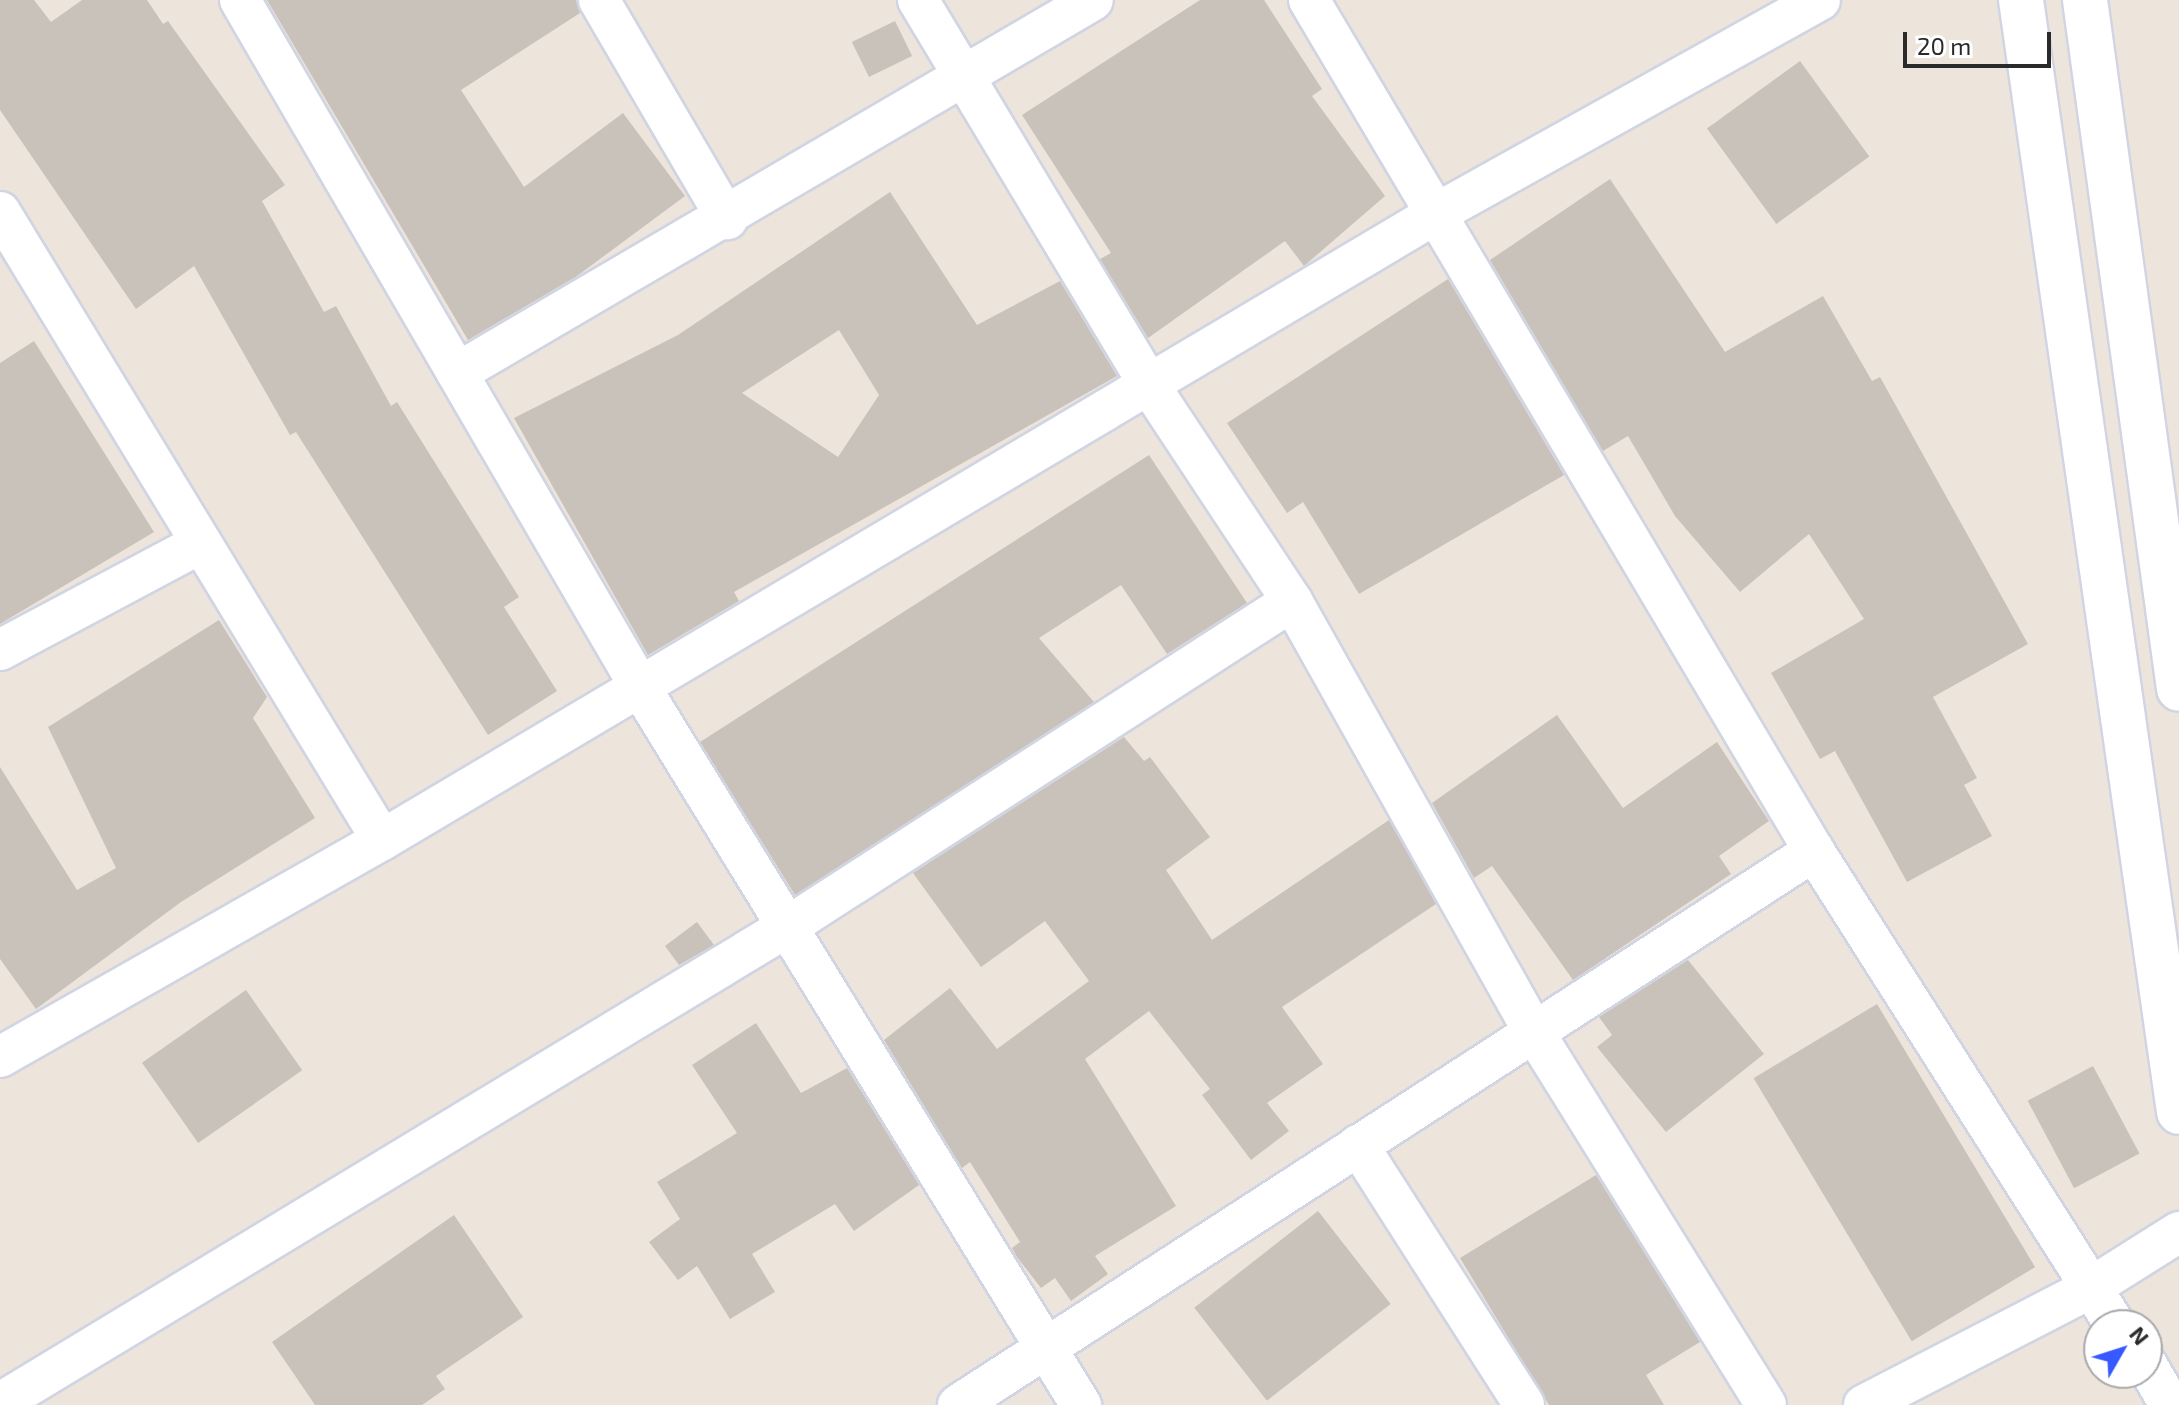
<!DOCTYPE html>
<style>
body{margin:0}
#map{position:relative;width:2179px;height:1405px;overflow:hidden;background:#ede5db;font-family:"Exo 2",sans-serif}
div>[style]{position:absolute}
.building>*{inset:0;background:#c8c2bb;transform-origin:0 0}
.roads{filter:drop-shadow(2px 0 #d0d4e3) drop-shadow(-2px 0 #d0d4e3) drop-shadow(0 2px #d0d4e3) drop-shadow(0 -2px #d0d4e3)}
.street>*{height:40px;margin:-20px;padding:0 20px;transform-origin:20px;border-radius:20px;background:#fff}
.secondary>*{height:44px;margin:-22px;padding:0 22px;transform-origin:22px;border-radius:22px;background:#fff}
span{translate:-50% -50%;white-space:nowrap;text-align:center;line-height:1.15;-webkit-text-stroke:6px #fff;paint-order:stroke}
.north{position:absolute;left:2083px;top:1309px;width:80px;height:80px;box-sizing:border-box;background:#fff;border:2px solid #aaa;border-radius:50%;rotate:51deg;font-size:22px;font-weight:700;line-height:32px;text-align:center;color:#2a2a2a}
.north::after{content:'';display:block;margin:auto;width:28px;height:36px;background:#365aff;clip-path:polygon(50% 0,100% 100%,50% 72%,0 100%)}
.scale{position:absolute;left:1903px;top:32px;width:148px;height:36px;box-sizing:border-box;border:4px solid #2a2a2a;border-top:0;padding-left:10px;font-size:24px;line-height:28px;white-space:nowrap;color:#2a2a2a;-webkit-text-stroke:6px #fff;paint-order:stroke}
</style>
<div id="map">
<div class="building">
<i style="clip-path:polygon(0 0,34px 0,51px 22px,82px 0,147px 0,163px 24px,168px 21px,285px 185px,262px 201px,324px 312px,336px 306px,391px 406px,397px 402px,519px 597px,504px 607px,557px 691px,488px 735px,296px 432px,290px 435px,194px 266px,136px 309px,0 110px)"></i>
<i style="clip-path:polygon(267px 0,576px 0,580px 13px,461px 90px,524px 187px,623px 113px,685px 196px,577px 276px,468px 340px)"></i>
<i style="clip-path:polygon(1200px 0,1264px 0,1322px 89px,1312px 96px,1385px 196px,1304px 266px,1285px 241px,1148px 338px,1100px 259px,1111px 253px,1022px 115px)"></i>
<i style="left:895px;top:21px;width:39px;height:48px;rotate:64deg"></i>
<i style="left:1800px;top:61px;width:118px;height:115px;rotate:54deg"></i>
<i style="clip-path:polygon(1610px 179px,1725px 352px,1823px 296px,1872px 381px,1880px 377px,2028px 644px,1933px 697px,1977px 778px,1964px 785px,1992px 836px,1907px 882px,1835px 751px,1820px 759px,1771px 673px,1864px 619px,1809px 534px,1740px 592px,1675px 516px,1628px 436px,1603px 451px,1490px 260px)"></i>
<i style="clip-path:polygon(evenodd,890px 192px,977px 325px,1060px 281px,1117px 376px,734px 592px,739px 601px,648px 655px,514px 418px,678px 335px,890px 192px,839px 330px,879px 395px,838px 457px,742px 393px,839px 330px)"></i>
<i style="clip-path:polygon(1448px 279px,1564px 475px,1359px 594px,1303px 502px,1287px 513px,1227px 423px)"></i>
<i style="clip-path:polygon(34px 341px,154px 532px,0 624px,0 363px)"></i>
<i style="clip-path:polygon(1149px 455px,1247px 603px,1167px 654px,1121px 585px,1039px 638px,1094px 702px,795px 895px,700px 742px)"></i>
<i style="clip-path:polygon(219px 620px,267px 697px,253px 718px,315px 818px,181px 902px,36px 1009px,0 959px,0 767px,77px 890px,116px 868px,48px 727px)"></i>
<i style="clip-path:polygon(1557px 715px,1623px 808px,1717px 742px,1769px 821px,1719px 856px,1731px 874px,1573px 980px,1492px 866px,1474px 878px,1432px 803px)"></i>
<i style="clip-path:polygon(1124px 737px,1144px 761px,1150px 757px,1210px 837px,1166px 870px,1212px 940px,1389px 820px,1436px 904px,1282px 1007px,1323px 1064px,1267px 1103px,1289px 1131px,1251px 1160px,1202px 1095px,1210px 1089px,1149px 1011px,1085px 1059px,1176px 1206px,1095px 1256px,1108px 1274px,1071px 1301px,1055px 1278px,1041px 1288px,1017px 1257px,1012px 1248px,1020px 1242px,970px 1162px,962px 1168px,884px 1040px,950px 988px,997px 1049px,1089px 981px,1045px 921px,981px 967px,913px 873px)"></i>
<i style="clip-path:polygon(697px 922px,714px 945px,679px 965px,665px 946px)"></i>
<i style="clip-path:polygon(1688px 960px,1764px 1054px,1666px 1132px,1597px 1047px,1612px 1035px,1599px 1017px)"></i>
<i style="left:246px;top:990px;width:98px;height:127px;rotate:55deg"></i>
<i style="left:1877px;top:1004px;width:307px;height:144px;rotate:59deg"></i>
<i style="clip-path:polygon(756px 1023px,801px 1093px,847px 1068px,919px 1185px,854px 1231px,835px 1204px,752px 1254px,775px 1292px,730px 1319px,697px 1266px,678px 1280px,649px 1242px,680px 1219px,657px 1182px,737px 1133px,692px 1065px)"></i>
<i style="left:2093px;top:1066px;width:99px;height:74px;rotate:62deg"></i>
<i style="clip-path:polygon(1596px 1175px,1700px 1342px,1646px 1375px,1664px 1405px,1549px 1405px,1460px 1258px)"></i>
<i style="left:1318px;top:1211px;width:118px;height:157px;rotate:52deg"></i>
<i style="clip-path:polygon(454px 1215px,523px 1317px,436px 1376px,445px 1389px,422px 1405px,315px 1405px,272px 1342px)"></i>
</div>
<div class="roads">
<div class="street">
<i style="left:240px;top:0;width:795px;rotate:59.79deg"></i>
<i style="left:640px;top:687px;width:843px;rotate:58.44deg"></i>
<i style="left:599px;top:0;width:254px;rotate:59.7deg"></i>
<i style="left:918px;top:0;width:449px;rotate:59deg"></i>
<i style="left:1149px;top:385px;width:259px;rotate:56.5deg"></i>
<i style="left:1292px;top:601px;width:494px;rotate:60.7deg"></i>
<i style="left:1534px;top:1032px;width:439px;rotate:58.1deg"></i>
<i style="left:1309px;top:0;width:990px;rotate:59.31deg"></i>
<i style="left:1814px;top:851px;width:561px;rotate:57.58deg"></i>
<i style="left:0;top:212px;width:735px;rotate:58.69deg"></i>
<i style="left:457px;top:373px;width:737px;rotate:-30.39deg"></i>
<i style="left:0;top:650px;width:228px;rotate:-28deg"></i>
<i style="left:0;top:1057px;width:439px;rotate:-29.6deg"></i>
<i style="left:382px;top:840px;width:1229px;rotate:-30.72deg"></i>
<i style="left:1439px;top:212px;width:436px;rotate:-29.1deg"></i>
<i style="left:1358px;top:1145px;width:308px;rotate:57.4deg"></i>
<i style="left:2147px;top:1365px;width:46px;rotate:60.1deg"></i>
<i style="left:0;top:1403px;width:920px;rotate:-31.17deg"></i>
<i style="left:787px;top:927px;width:601px;rotate:-32.84deg"></i>
<i style="left:958px;top:1405px;width:1020px;rotate:-32.91deg"></i>
<i style="left:1864px;top:1405px;width:251px;rotate:-27.3deg"></i>
<i style="left:2087px;top:1290px;width:109px;rotate:-32.2deg"></i>
</div>
<div class="secondary">
<i style="left:2021px;top:0;width:1123px;rotate:81.91deg"></i>
<i style="left:2085px;top:0;width:695px;rotate:82.23deg"></i>
</div>
</div>
<div class="north">N</div>
<div class="scale">20 m</div>
</div>
